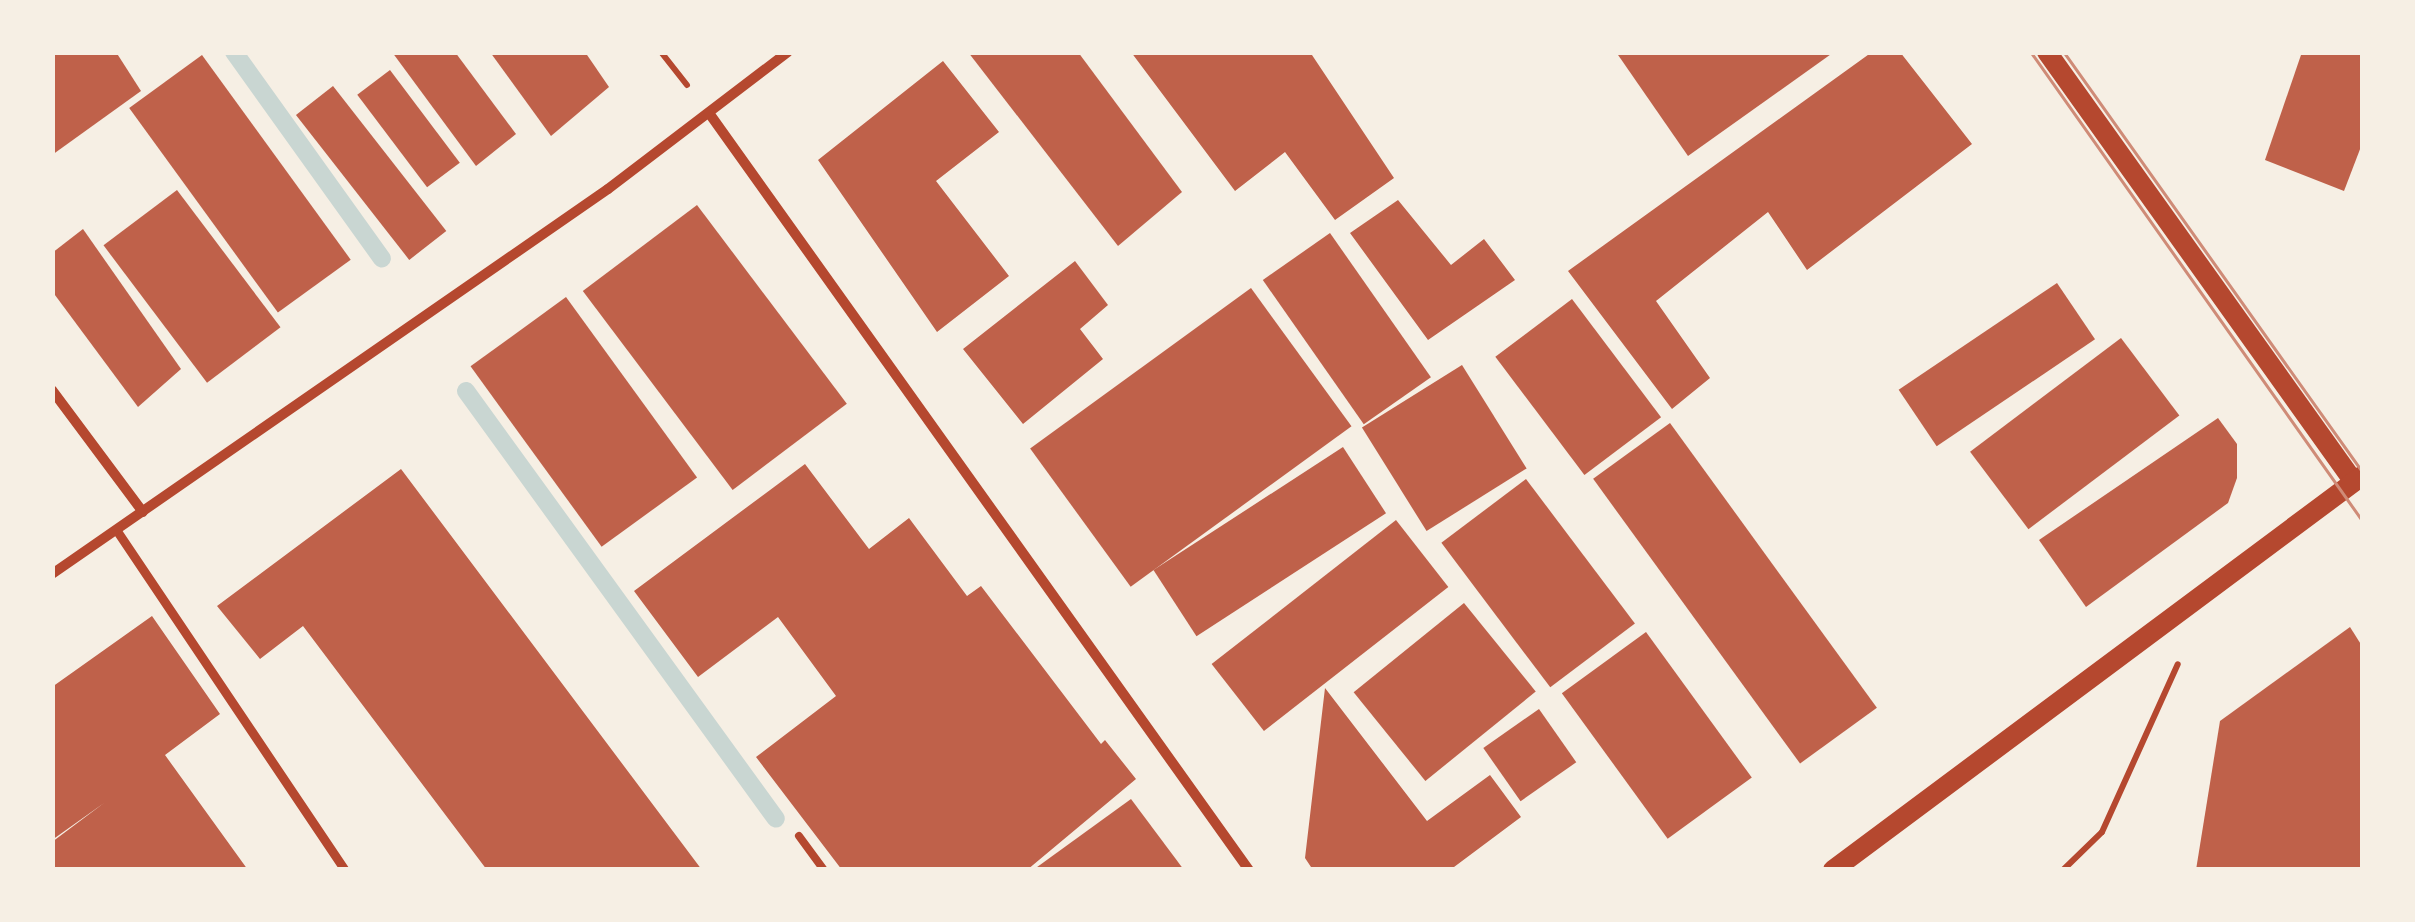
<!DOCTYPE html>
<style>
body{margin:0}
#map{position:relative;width:2415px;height:922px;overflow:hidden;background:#f6efe4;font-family:Commissioner,sans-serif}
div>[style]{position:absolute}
.stream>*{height:18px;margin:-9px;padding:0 9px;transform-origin:9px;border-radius:9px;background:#c9d6d2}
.building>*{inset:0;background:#bf614a;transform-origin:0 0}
.path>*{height:6px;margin:-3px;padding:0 3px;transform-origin:3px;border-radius:3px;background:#b5482f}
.service>*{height:8px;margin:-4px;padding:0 4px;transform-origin:4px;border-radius:4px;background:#b5482f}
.pedestrian>*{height:9px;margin:-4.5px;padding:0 4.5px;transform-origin:4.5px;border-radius:4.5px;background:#b5482f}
.minor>*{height:10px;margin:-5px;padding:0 5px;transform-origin:5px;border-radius:5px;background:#b5482f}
.secondary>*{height:20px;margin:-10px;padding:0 10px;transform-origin:10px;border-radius:10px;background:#b5482f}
.tram>*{height:2.5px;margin:-1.25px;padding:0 1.25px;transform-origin:1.25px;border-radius:1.25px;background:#cf8b77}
span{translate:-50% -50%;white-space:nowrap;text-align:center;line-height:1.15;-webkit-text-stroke:9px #f6efe4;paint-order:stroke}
.frame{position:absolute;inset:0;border:55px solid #f6efe4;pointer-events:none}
</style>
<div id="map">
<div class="stream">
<i style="left:234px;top:52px;width:254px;rotate:54.4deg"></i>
<i style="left:466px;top:391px;width:528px;rotate:54.08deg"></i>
</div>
<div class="building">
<i style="clip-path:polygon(52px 52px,116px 52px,141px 91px,52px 155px)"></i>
<i style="clip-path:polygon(392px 52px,455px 52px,516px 134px,476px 166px)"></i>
<i style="clip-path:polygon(490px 52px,585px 52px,609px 87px,551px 136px)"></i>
<i style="clip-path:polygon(968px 52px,1078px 52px,1182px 192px,1118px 246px)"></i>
<i style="clip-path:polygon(1131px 52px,1310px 52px,1394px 178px,1335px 220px,1285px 152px,1235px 191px)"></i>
<i style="clip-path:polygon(1616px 52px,1834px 52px,1688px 156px)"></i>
<i style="clip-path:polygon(1872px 52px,1900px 52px,1972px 144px,1807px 270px,1768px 212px,1656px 301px,1710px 378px,1672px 409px,1568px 271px)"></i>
<i style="clip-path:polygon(2302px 52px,2362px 52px,2362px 144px,2344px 191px,2265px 160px)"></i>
<i style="left:202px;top:55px;width:253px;height:90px;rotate:54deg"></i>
<i style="clip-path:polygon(943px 61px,999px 132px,936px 181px,1009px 276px,937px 332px,818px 160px)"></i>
<i style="left:390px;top:70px;width:116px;height:41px;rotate:53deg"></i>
<i style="left:333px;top:86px;width:184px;height:47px;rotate:52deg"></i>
<i style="left:177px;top:190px;width:172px;height:92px;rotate:53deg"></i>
<i style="clip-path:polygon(1398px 200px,1451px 265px,1484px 239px,1515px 280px,1428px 340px,1350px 233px)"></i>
<i style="left:697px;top:205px;width:249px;height:143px;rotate:53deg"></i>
<i style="clip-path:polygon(83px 229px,181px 369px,138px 407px,52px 291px,52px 253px)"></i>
<i style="left:1330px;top:233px;width:176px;height:82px;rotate:55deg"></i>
<i style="clip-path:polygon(1075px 261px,1108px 305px,1080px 329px,1103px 359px,1023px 424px,963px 349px)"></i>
<i style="left:2057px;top:283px;width:68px;height:191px;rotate:56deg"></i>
<i style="left:1251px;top:288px;width:171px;height:273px;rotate:54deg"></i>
<i style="left:566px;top:297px;width:223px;height:118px;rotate:54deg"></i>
<i style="left:1572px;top:299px;width:148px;height:96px;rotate:53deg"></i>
<i style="left:2121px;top:338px;width:97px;height:189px;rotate:53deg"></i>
<i style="left:1462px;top:365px;width:122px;height:118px;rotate:58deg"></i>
<i style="clip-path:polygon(2218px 418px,2237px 444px,2237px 478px,2228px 503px,2086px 607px,2039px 540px)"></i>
<i style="left:1670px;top:423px;width:352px;height:95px;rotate:54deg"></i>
<i style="left:1343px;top:447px;width:79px;height:226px;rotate:57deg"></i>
<i style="clip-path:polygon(805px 464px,869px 549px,909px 518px,967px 596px,981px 586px,1101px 744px,1105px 740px,1136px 779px,1027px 870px,842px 870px,756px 757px,836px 696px,778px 617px,698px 677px,634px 591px)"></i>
<i style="clip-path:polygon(401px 469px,702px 870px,487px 870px,303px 626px,260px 659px,217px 606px)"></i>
<i style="left:1526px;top:479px;width:181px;height:106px;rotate:53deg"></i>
<i style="left:1396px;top:520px;width:85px;height:234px;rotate:52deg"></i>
<i style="left:1464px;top:603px;width:114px;height:142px;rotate:51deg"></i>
<i style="clip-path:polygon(152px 616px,220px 714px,165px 755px,248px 870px,52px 870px,52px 842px,104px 803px,52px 840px,52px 687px)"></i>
<i style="clip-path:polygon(2350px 627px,2362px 646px,2362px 870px,2196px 870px,2220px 721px)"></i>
<i style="left:1646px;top:632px;width:180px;height:104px;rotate:54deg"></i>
<i style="clip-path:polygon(1325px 688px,1427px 821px,1490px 775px,1521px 817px,1450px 870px,1313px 870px,1305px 858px)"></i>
<i style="left:1539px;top:709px;width:65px;height:68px;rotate:55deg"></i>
<i style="clip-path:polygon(1131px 799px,1184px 870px,1033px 870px)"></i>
</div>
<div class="path">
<i style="left:661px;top:52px;width:42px;rotate:51.8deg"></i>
<i style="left:2063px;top:870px;width:54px;rotate:-44.3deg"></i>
<i style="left:2102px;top:832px;width:184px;rotate:-65.7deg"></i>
</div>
<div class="service">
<i style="left:799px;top:836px;width:42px;rotate:53.7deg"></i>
</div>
<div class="pedestrian">
<i style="left:117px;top:531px;width:409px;rotate:56.1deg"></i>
</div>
<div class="minor">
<i style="left:709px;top:113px;width:930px;rotate:54.5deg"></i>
<i style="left:52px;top:390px;width:152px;rotate:53.3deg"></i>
<i style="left:52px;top:574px;width:676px;rotate:-34.7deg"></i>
<i style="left:608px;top:189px;width:226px;rotate:-37.3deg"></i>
</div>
<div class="secondary">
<i style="left:2047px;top:52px;width:528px;rotate:54.47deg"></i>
<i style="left:1833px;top:870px;width:660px;rotate:-36.68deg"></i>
</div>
<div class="tram">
<i style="left:2031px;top:52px;width:573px;rotate:54.73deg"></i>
<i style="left:2064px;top:52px;width:514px;rotate:54.58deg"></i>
</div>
<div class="frame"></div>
</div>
